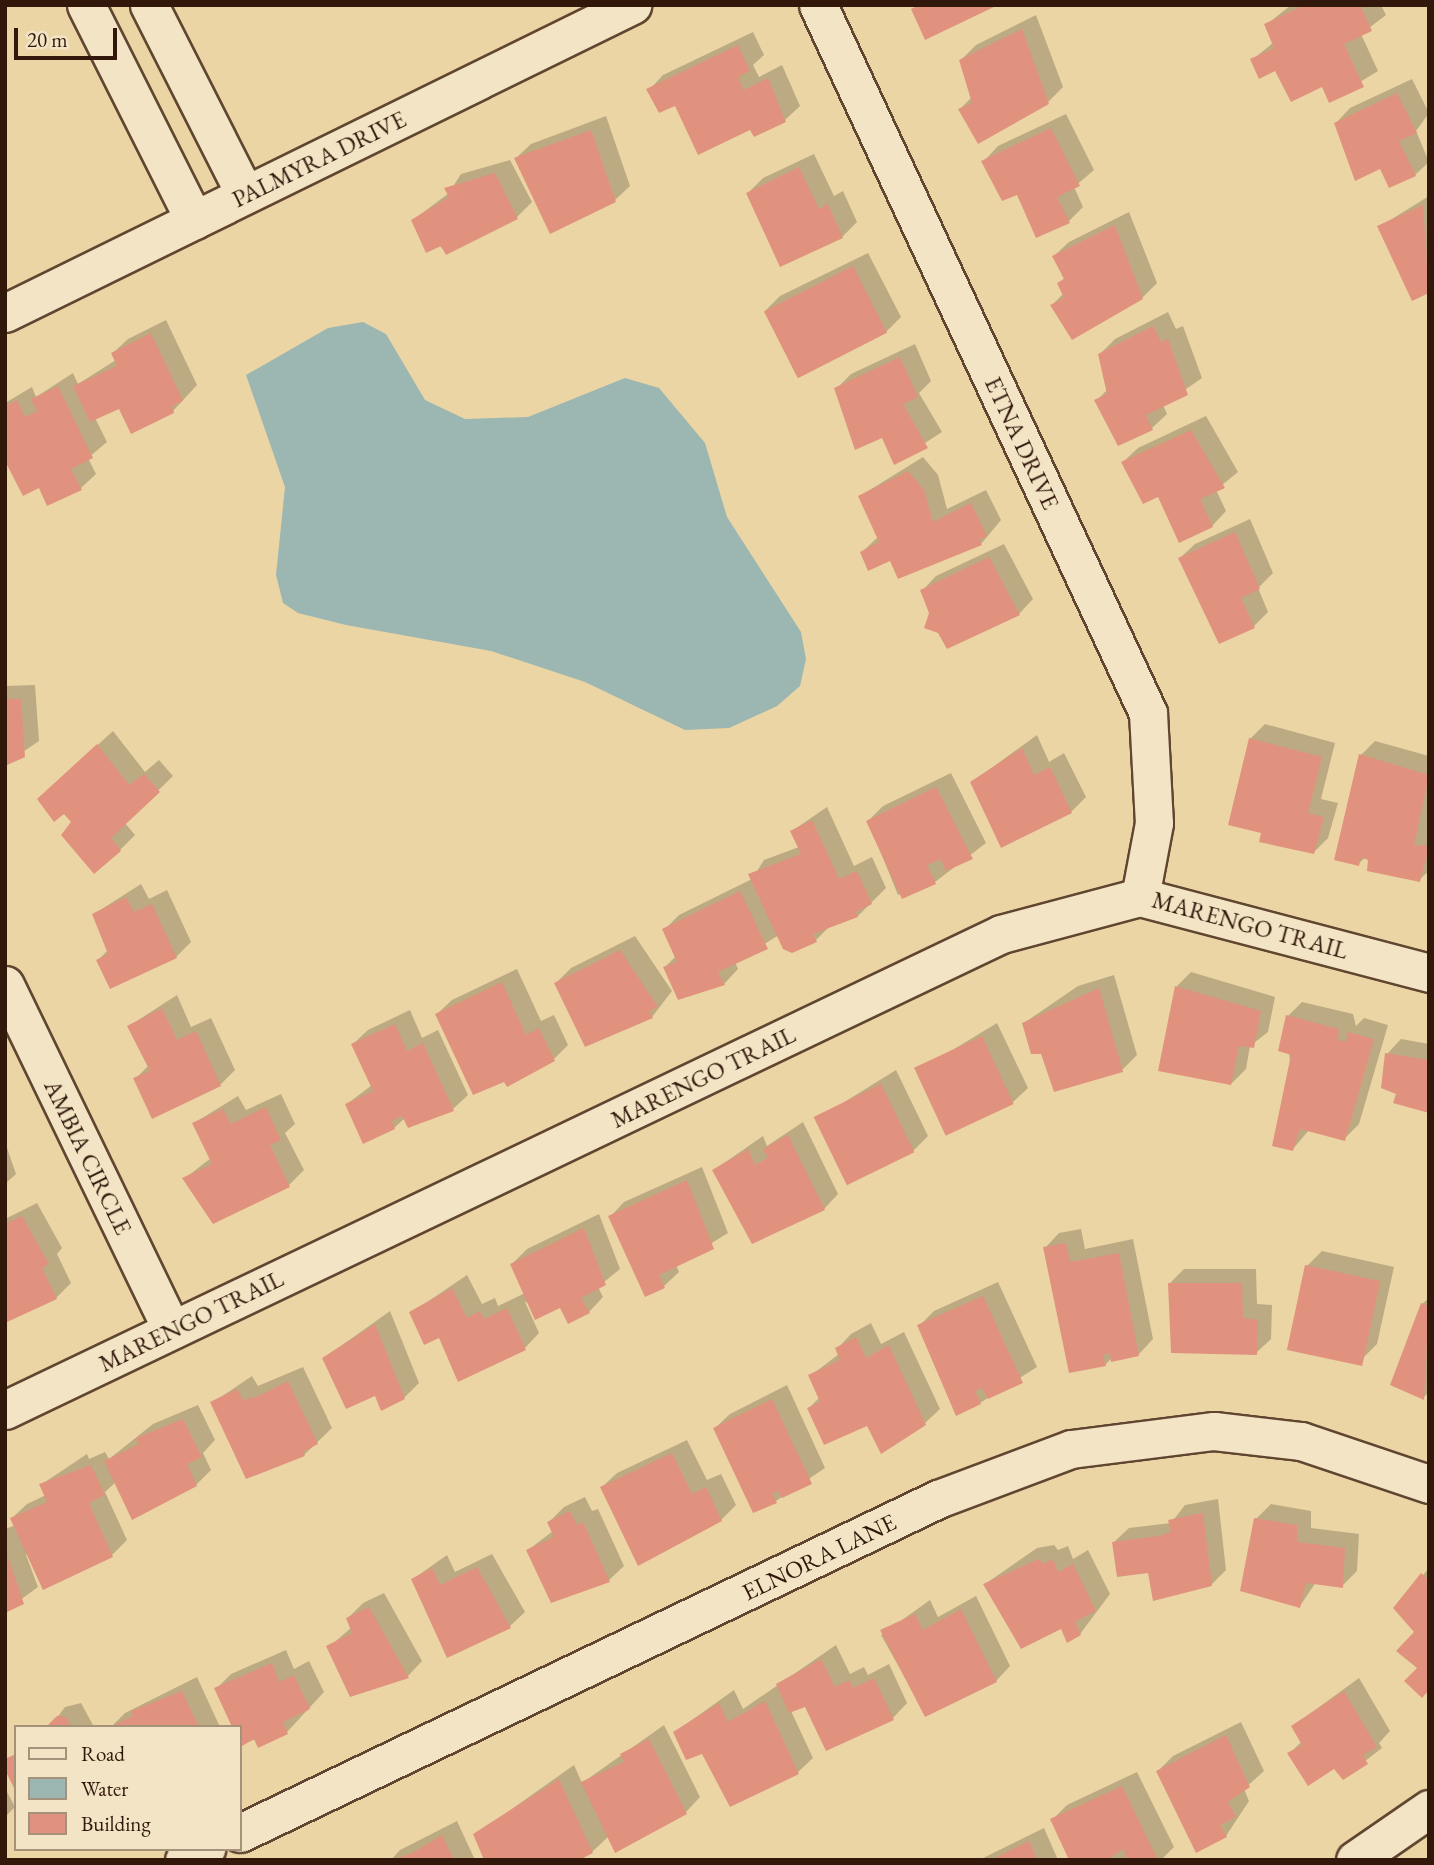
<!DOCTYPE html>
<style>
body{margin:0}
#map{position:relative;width:1434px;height:1865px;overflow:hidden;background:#ebd5a4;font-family:"EB Garamond",serif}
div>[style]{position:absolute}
.water>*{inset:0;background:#9cb6b1}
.shadow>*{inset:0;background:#0003}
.building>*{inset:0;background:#e1927e;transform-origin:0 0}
.roads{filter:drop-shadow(2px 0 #604631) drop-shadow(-2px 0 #604631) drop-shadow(0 2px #604631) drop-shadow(0 -2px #604631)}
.street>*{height:37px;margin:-18.5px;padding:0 18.5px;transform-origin:18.5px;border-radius:18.5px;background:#f2e4c4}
span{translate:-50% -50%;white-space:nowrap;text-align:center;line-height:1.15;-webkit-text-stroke:5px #f2e4c4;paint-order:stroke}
.street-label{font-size:24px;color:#32170b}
.frame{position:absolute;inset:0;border:7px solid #32170b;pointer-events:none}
.legend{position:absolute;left:14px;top:1725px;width:228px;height:126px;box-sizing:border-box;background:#f2e4c4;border:2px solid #a5927a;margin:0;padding:9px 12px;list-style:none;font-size:21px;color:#32170b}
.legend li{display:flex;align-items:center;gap:14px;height:35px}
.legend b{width:35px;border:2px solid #a5927a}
.scale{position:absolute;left:14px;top:28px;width:103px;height:32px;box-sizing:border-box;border:4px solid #32170b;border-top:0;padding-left:9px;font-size:21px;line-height:24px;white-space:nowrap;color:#32170b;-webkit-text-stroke:5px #f2e4c4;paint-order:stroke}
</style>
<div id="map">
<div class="water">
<i style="clip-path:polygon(363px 322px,386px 334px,425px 400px,465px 419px,528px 417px,625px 378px,659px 388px,705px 443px,727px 517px,801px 632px,806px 659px,800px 686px,777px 706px,729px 728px,685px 730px,585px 682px,491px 651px,346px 625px,298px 613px,283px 603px,276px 575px,285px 487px,246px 375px,328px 328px)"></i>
</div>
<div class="shadow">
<i style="clip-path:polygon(1291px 5px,1381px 5px,1386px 15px,1361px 34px,1378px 71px,1329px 101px,1323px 85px,1252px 60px,1274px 42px,1266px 25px)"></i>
<i style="clip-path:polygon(1036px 15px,1063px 87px,1048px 102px,960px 109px,972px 97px,961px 60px,976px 45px)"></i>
<i style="clip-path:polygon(753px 32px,764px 55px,753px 65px,759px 77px,782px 65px,800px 106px,785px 120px,751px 127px,649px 90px,663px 75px)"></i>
<i style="clip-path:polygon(1412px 79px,1429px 113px,1416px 131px,1429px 162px,1415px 175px,1381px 167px,1336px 123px,1350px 108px)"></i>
<i style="clip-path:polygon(1066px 114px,1094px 170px,1074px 187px,1083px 207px,1069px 221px,1018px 193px,984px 161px,998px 146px)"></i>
<i style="clip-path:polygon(606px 116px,630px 186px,615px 200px,516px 158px,531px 144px)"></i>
<i style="clip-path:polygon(814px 154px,834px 196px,843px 191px,857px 222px,842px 237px,748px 193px,763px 178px)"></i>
<i style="clip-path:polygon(510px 160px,532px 202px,517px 217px,447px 253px,413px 220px,449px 193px,461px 174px)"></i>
<i style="clip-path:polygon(1429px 196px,1429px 291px,1379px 227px)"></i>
<i style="clip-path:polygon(1129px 212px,1157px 283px,1142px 298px,1052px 305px,1064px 293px,1060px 283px,1065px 277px,1054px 256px,1069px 242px)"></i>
<i style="clip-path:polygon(868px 253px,901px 317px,886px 332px,796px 375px,765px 311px,780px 296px)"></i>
<i style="clip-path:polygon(1168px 312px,1176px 329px,1183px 326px,1202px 378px,1163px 405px,1167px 414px,1152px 428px,1097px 400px,1108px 389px,1100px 354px,1115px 339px)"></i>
<i style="clip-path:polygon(166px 320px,197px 385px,173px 411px,120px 407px,95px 418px,107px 442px,88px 458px,96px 474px,81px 488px,39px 486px,5px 457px,5px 403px,32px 387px,36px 397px,73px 373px,78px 384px,116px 360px,113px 353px,128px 339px)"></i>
<i style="clip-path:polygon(915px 344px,931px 381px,919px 393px,942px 432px,894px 463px,883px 436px,836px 389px,851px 374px)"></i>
<i style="clip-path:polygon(1206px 416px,1238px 472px,1216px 490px,1226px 511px,1212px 526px,1159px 495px,1123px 462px,1138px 448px)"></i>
<i style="clip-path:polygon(923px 457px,938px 475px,947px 509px,986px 490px,1001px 520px,981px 544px,899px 577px,891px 559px,862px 552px,878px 537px,860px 496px)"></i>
<i style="clip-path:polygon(1250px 519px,1273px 573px,1258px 588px,1268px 612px,1254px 626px,1180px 558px,1195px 544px)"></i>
<i style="clip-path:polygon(1004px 544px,1033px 599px,1019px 614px,940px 631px,922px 591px,936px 576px)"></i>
<i style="clip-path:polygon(35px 685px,39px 741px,5px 764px,5px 686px)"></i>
<i style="clip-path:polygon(1265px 724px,1335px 743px,1321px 799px,1338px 803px,1328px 838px,1314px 852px,1263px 832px,1250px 739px)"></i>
<i style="clip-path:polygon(113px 731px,145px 772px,159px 760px,173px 776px,125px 823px,135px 835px,120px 850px,73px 822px,54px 785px)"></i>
<i style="clip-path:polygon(1037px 735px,1049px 762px,1064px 753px,1086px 797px,1071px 812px,972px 782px)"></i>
<i style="clip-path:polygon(1375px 741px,1429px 756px,1429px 871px,1419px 880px,1366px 857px,1358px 864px,1361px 755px)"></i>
<i style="clip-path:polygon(951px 773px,986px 843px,935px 882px,898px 895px,868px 821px,883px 806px)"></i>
<i style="clip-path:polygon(827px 807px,854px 866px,872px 857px,886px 888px,858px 916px,830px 926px,816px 940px,779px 935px,735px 962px,738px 969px,724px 984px,665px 967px,676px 956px,664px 930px,679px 915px,752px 879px,764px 860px,799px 847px,792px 831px)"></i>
<i style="clip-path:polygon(141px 884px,149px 899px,167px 890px,191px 942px,176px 957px,98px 960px,108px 950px,94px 914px)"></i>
<i style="clip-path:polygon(635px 936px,672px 991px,652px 1017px,556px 983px,571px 968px)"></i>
<i style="clip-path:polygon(517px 969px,541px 1021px,554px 1015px,568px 1045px,554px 1059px,437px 1014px,452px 1000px)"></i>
<i style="clip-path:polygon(1191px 972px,1275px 997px,1268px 1032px,1250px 1046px,1246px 1069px,1231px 1084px,1160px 1070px,1177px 986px)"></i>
<i style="clip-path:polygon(1114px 975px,1137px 1055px,1122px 1070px,1042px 1052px,1024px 1023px,1078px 986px)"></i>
<i style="clip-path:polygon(177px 995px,191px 1027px,211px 1018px,235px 1070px,220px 1085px,135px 1079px,149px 1065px,129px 1026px)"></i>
<i style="clip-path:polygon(1302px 1002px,1353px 1014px,1356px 1026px,1364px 1018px,1388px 1025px,1359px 1124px,1344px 1139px,1309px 1130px,1293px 1149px,1288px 1016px)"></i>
<i style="clip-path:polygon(410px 1010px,422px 1038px,438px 1030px,468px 1095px,453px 1109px,405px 1118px,394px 1128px,347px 1104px,372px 1085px,353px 1044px,368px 1030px)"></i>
<i style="clip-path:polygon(997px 1023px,1028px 1088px,1013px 1102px,918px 1071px)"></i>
<i style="clip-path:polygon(1401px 1039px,1429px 1044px,1429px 1111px,1398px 1092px,1387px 1054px)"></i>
<i style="clip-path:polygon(896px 1070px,928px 1136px,913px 1151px,817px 1119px)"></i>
<i style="clip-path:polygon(281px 1094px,295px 1124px,285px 1133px,304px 1170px,289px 1185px,214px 1222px,184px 1179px,211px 1158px,194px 1123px,238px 1096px,246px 1110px)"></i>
<i style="clip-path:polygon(803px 1122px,838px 1194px,824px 1209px,714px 1170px,763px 1136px,767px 1146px)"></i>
<i style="clip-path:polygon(5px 1142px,16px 1174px,5px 1184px)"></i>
<i style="clip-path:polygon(702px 1167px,728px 1233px,676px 1265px,679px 1272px,664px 1286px,610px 1217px,624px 1202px)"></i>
<i style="clip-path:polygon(37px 1203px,62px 1248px,57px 1254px,71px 1283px,56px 1298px,5px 1321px,5px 1219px)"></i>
<i style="clip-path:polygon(599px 1214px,620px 1269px,598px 1287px,603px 1297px,589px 1312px,525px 1302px,539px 1333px,525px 1348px,440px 1335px,411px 1313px,467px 1275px,482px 1304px,495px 1298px,498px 1306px,525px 1293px,512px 1264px,527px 1249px)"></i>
<i style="clip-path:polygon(1081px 1229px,1085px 1249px,1133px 1239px,1153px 1339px,1139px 1354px,1113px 1357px,1105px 1365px,1045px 1248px,1059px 1233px)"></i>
<i style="clip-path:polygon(1322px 1251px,1394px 1267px,1377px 1344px,1362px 1359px,1307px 1266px)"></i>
<i style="clip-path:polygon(1184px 1269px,1256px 1269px,1257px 1304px,1272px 1305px,1271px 1339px,1256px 1353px,1170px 1283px)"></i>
<i style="clip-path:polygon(998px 1282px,1037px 1367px,980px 1403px,919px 1326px,934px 1311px)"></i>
<i style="clip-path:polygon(1429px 1298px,1429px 1392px,1423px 1398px,1422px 1304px)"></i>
<i style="clip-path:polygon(390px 1311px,419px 1383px,404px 1398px,375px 1394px,324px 1358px)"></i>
<i style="clip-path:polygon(871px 1323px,881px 1344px,904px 1332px,940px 1409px,925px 1423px,868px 1424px,809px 1408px,820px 1397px,810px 1376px,839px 1354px,837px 1349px,851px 1334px)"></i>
<i style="clip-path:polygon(303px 1367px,332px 1428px,304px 1455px,212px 1403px,252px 1376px,258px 1386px)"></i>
<i style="clip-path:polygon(787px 1385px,825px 1468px,776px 1501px,715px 1428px,730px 1414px)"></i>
<i style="clip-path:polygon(198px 1405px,215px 1440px,203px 1453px,211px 1470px,196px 1485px,116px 1482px,105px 1492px,127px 1540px,112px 1555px,26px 1555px,38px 1587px,5px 1611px,5px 1529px,16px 1525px,12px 1518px,27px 1504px,46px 1495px,42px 1484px,87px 1454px,89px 1459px,105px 1452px,109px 1459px,153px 1424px)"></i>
<i style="clip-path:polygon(687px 1440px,707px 1480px,721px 1474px,736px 1505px,721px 1520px,602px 1487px,617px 1473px)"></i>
<i style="clip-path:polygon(585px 1497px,592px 1511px,598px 1509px,624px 1566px,609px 1580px,528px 1550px,553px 1531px,549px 1522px,564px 1507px)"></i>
<i style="clip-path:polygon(1218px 1499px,1226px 1570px,1211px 1585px,1150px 1572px,1114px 1542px,1129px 1528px,1171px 1523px,1185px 1505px)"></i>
<i style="clip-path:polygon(1271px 1504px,1311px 1511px,1311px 1528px,1359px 1534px,1357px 1571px,1342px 1586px,1316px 1582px,1300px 1606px,1256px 1519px)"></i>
<i style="clip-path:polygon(1054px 1545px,1058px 1550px,1068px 1546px,1073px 1559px,1088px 1550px,1110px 1594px,1080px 1634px,985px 1584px,1037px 1548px)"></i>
<i style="clip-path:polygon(492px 1554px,525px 1612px,510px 1626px,448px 1656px,413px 1579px,447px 1555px,455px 1572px)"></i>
<i style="clip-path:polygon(1429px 1568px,1429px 1688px,1416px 1632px,1395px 1608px)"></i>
<i style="clip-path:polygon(384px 1593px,422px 1661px,408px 1676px,329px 1647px,352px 1627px,348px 1618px,363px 1603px)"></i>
<i style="clip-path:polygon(976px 1596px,1010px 1666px,996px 1681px,926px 1715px,881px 1635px,930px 1600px,938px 1617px)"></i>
<i style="clip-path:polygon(836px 1645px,850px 1674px,864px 1667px,868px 1675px,889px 1664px,907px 1703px,893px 1718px,806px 1705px,791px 1711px,813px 1758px,798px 1772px,703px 1752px,675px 1732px,734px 1690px,743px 1709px)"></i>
<i style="clip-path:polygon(286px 1650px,294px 1669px,309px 1661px,324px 1692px,287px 1732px,242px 1743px,216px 1689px,231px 1674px)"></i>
<i style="clip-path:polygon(197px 1677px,220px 1727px,111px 1727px,125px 1713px)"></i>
<i style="clip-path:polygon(1359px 1678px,1390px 1731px,1379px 1743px,1382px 1748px,1343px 1778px,1335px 1767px,1289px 1754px,1302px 1741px,1293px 1726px)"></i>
<i style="clip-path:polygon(81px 1703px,94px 1727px,50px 1727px,65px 1707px)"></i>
<i style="clip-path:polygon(1241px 1722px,1264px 1771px,1244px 1789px,1249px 1801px,1226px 1836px,1158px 1771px,1173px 1756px)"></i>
<i style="clip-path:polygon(664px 1725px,700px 1797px,686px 1812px,609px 1836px,592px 1852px,475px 1835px,574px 1765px,582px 1783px)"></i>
<i style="clip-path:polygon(1137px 1772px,1174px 1847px,1161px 1860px,1071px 1860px,1052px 1820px,1067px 1805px)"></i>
<i style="clip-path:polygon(5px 1788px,15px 1807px,5px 1817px)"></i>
<i style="clip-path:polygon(457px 1821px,475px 1860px,391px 1860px,400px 1850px)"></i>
<i style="clip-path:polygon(1044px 1828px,1058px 1860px,979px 1860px)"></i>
</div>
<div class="building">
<i style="clip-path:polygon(919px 5px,998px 5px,925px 40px,911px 9px)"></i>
<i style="clip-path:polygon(1305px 5px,1360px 5px,1372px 31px,1344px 44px,1364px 87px,1329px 103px,1322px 87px,1291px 102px,1275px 71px,1259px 79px,1250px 59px,1274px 48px,1264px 24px)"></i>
<i style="clip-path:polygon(1022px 29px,1049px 104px,978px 144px,958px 109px,972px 103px,959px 60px)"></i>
<i style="clip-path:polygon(738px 45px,750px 71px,738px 77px,744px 90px,768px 78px,786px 122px,754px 137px,750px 130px,698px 155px,675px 106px,659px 113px,646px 89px)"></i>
<i style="clip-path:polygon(1397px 93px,1417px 133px,1399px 141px,1416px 176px,1389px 188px,1380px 169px,1355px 181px,1334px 123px)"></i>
<i style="clip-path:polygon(1051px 128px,1080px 186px,1057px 197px,1070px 223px,1036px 238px,1017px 195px,1002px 201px,981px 161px)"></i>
<i style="clip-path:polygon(591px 130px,616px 202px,550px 234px,514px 158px)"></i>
<i style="clip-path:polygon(799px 167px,819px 209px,828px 204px,843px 238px,780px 267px,746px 193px)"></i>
<i style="clip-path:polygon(495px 173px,518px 219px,446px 255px,441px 246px,426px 253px,411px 220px,449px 197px,444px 188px)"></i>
<i style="clip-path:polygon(1423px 205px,1429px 293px,1412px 301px,1377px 226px)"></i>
<i style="clip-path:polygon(1115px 225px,1143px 299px,1072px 340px,1050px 305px,1064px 298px,1057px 283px,1064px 279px,1052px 256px)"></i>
<i style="left:853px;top:266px;width:75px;height:100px;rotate:63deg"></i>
<i style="clip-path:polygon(1153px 326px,1161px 342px,1168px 339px,1188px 395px,1146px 415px,1153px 430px,1118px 446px,1094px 400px,1107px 394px,1098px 354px)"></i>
<i style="clip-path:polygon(151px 333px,183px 401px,172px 406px,174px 413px,131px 434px,119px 409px,90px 422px,73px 386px,117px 366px,111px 353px)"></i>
<i style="clip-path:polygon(900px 357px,918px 397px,903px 404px,928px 448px,894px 465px,882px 438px,855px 450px,834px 388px)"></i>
<i style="clip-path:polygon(58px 386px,93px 458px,71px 469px,82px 490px,47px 506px,39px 488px,23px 496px,5px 461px,5px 406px,17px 400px,25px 417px,37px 411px,31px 399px)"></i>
<i style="clip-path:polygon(1191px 430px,1225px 488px,1200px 499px,1213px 527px,1179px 543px,1158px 497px,1143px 504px,1121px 462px)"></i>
<i style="clip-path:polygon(908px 471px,924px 490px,933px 522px,971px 503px,987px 536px,979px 540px,982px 545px,898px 579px,890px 561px,868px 571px,860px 552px,879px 542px,858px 496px)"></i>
<i style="clip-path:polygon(1235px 532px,1260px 589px,1241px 598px,1255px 628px,1219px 644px,1178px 558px)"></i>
<i style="clip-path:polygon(989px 557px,1020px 615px,947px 649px,938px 633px,924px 628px,929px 613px,920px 590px)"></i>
<i style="clip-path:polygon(5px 699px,21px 699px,25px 757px,5px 766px)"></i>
<i style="clip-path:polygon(1249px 738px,1322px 757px,1308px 813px,1324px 817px,1314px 854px,1259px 842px,1261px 833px,1228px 825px)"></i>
<i style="clip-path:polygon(97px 744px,129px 785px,144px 774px,160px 792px,111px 838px,121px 851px,94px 874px,61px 835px,71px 822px,64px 814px,54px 822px,37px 799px)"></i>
<i style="clip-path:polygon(1022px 748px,1034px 775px,1050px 767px,1072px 813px,1001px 848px,970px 782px)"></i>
<i style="clip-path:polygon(1359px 754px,1429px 775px,1414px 845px,1429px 846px,1420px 882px,1367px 871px,1368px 860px,1361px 857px,1359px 866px,1334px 860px)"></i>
<i style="clip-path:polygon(936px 787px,973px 859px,946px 871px,941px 859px,927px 865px,936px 884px,902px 899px,866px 821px)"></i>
<i style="clip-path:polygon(812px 820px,839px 879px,857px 871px,872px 904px,856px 912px,858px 917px,813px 934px,817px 942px,792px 953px,783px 949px,748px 874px,801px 854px,790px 831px)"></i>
<i style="clip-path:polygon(740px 891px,768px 949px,718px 972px,725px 985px,678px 1000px,663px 967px,677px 962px,662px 929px)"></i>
<i style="clip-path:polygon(126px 897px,134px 912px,152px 904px,177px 958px,110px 989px,96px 960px,108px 954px,92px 914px)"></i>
<i style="clip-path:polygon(620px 950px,658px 1007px,649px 1011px,653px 1018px,585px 1047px,554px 983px)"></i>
<i style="clip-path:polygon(502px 982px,526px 1035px,539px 1028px,555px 1061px,507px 1087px,504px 1082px,473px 1095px,435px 1014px)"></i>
<i style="clip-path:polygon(1175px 986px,1261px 1011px,1254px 1048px,1239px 1046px,1231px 1085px,1158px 1071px)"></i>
<i style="clip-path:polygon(1099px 988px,1123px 1072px,1054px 1092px,1041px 1054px,1031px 1054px,1022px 1023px)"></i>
<i style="clip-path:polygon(162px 1008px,177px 1040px,196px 1031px,221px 1086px,152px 1119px,133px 1078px,150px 1071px,127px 1026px)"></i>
<i style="clip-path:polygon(1286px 1015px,1339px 1029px,1338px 1040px,1346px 1042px,1348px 1032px,1374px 1039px,1345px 1141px,1300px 1129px,1293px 1151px,1272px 1146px,1291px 1055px,1278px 1051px)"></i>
<i style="clip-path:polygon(395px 1024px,407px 1051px,423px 1043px,454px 1111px,408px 1128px,402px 1116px,392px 1121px,395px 1129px,363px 1144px,345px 1104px,373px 1091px,351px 1044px)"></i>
<i style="left:982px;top:1036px;width:75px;height:75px;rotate:65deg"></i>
<i style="clip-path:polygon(1385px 1053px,1429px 1060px,1429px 1113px,1393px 1103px,1396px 1094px,1381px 1088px)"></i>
<i style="left:881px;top:1084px;width:76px;height:75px;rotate:64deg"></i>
<i style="clip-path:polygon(266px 1107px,281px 1140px,270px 1145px,290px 1187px,213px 1224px,182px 1178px,212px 1164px,192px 1123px,223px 1109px,231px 1124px)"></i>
<i style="clip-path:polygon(788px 1135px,825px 1210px,752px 1244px,712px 1170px,748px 1149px,755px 1165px,768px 1158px,763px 1149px)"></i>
<i style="clip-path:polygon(687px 1180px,714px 1249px,659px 1275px,665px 1288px,645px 1297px,608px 1216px)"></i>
<i style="clip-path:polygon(22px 1216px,49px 1264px,42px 1268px,57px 1299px,5px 1323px,5px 1224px)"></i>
<i style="clip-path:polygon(584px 1228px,606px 1285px,581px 1298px,590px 1313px,568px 1324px,560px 1308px,535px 1320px,510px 1264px)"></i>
<i style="clip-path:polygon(1066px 1243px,1070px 1262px,1119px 1253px,1139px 1356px,1111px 1362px,1110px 1353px,1103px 1355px,1106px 1366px,1069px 1373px,1043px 1247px)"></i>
<i style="left:1305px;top:1265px;width:77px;height:87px;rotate:12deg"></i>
<i style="clip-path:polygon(1168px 1283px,1242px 1283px,1243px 1318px,1258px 1320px,1257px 1355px,1171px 1353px)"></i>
<i style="clip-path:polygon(452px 1288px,467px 1318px,480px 1311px,484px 1319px,507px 1308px,526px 1350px,458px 1382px,439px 1338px,424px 1345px,409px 1312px)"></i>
<i style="clip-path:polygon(983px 1296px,1023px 1383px,988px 1399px,982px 1388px,975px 1391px,981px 1404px,956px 1416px,917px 1325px)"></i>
<i style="clip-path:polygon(1421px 1303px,1429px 1306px,1424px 1400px,1390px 1385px)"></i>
<i style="clip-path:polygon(375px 1324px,405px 1399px,381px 1411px,375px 1396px,346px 1409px,322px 1358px)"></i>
<i style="clip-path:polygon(856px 1337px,866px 1358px,889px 1345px,926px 1425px,881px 1454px,867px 1426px,824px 1445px,807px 1408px,820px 1402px,808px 1375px,840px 1360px,835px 1348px)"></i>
<i style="clip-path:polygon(288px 1381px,318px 1444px,303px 1452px,305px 1456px,246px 1479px,210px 1402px,237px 1389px,243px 1400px,261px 1395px)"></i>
<i style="clip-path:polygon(772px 1399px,812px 1484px,782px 1498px,778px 1491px,772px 1493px,777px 1503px,753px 1513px,713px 1428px)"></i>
<i style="clip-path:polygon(183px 1419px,202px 1457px,187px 1464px,197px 1486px,132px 1520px,104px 1461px,139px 1444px,136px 1438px)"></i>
<i style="clip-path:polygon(672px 1453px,692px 1494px,706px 1487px,722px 1521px,638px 1566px,600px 1487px)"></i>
<i style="clip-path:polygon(91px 1465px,105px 1495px,89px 1503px,113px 1557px,43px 1590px,10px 1518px,47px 1502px,39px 1484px)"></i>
<i style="clip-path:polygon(570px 1511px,577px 1525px,583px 1522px,610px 1582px,551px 1603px,526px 1550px,554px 1537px,547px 1522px)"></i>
<i style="clip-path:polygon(1203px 1513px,1212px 1586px,1153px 1601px,1148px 1573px,1117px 1577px,1112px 1542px,1159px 1536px,1171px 1532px,1168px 1520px)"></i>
<i style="clip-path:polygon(1254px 1518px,1297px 1525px,1297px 1542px,1345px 1548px,1343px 1588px,1306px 1583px,1300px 1608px,1240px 1591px)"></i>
<i style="clip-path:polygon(5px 1549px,24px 1604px,5px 1613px)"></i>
<i style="clip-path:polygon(1039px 1559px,1043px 1564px,1053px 1559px,1058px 1572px,1073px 1564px,1096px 1611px,1075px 1622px,1081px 1635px,1067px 1643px,1061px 1629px,1021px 1649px,983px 1584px)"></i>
<i style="clip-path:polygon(477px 1567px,511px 1628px,447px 1658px,411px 1579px,432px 1568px,440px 1585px)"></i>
<i style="clip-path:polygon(1421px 1573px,1429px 1580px,1429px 1690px,1422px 1698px,1404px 1681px,1417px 1668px,1396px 1651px,1414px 1632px,1393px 1608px)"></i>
<i style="clip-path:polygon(369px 1607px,409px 1678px,350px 1697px,326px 1646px,352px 1633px,346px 1618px)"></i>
<i style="clip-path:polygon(961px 1609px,997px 1682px,925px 1717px,880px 1630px,915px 1614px,923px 1630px)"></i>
<i style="clip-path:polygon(821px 1659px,835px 1687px,849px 1680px,853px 1688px,874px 1678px,894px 1720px,826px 1751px,805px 1707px,789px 1713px,776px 1684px)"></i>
<i style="clip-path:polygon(272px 1663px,279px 1682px,294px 1675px,310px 1709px,283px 1722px,288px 1734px,258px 1748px,254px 1739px,242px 1746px,240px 1727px,232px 1727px,214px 1688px)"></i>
<i style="clip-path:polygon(182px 1691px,199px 1727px,109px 1727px,133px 1716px,131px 1711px)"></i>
<i style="clip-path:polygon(1344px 1691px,1377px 1747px,1363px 1755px,1368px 1764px,1343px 1780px,1334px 1769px,1308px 1786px,1287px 1753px,1302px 1745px,1291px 1726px)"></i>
<i style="clip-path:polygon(765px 1701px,799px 1774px,730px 1807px,702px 1754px,686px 1760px,673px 1732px,719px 1703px,728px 1722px)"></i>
<i style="clip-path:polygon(57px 1716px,66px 1717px,71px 1727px,46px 1727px)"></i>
<i style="clip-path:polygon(1226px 1735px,1250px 1787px,1228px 1802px,1236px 1817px,1220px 1825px,1227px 1837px,1196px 1853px,1156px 1771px)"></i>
<i style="clip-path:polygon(649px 1739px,687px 1814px,615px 1853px,581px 1782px,624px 1762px,620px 1754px)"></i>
<i style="clip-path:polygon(16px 1754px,16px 1792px,5px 1770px,5px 1759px)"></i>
<i style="clip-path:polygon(559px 1779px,593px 1853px,579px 1860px,484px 1860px,473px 1834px)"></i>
<i style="clip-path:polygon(1122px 1786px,1158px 1860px,1128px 1860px,1123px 1849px,1107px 1860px,1069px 1860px,1050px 1819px)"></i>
<i style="clip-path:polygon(442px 1835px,454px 1860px,393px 1860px,414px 1852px)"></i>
<i style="clip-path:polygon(1029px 1841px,1037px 1860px,991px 1860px)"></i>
</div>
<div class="roads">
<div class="street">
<i style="left:86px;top:5px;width:241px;rotate:63.3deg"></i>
<i style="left:149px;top:5px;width:212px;rotate:63.1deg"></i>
<i style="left:818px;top:5px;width:781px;rotate:65.01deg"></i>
<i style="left:1148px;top:713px;width:110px;rotate:86.9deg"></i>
<i style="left:1154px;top:823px;width:75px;rotate:100.7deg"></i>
<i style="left:5px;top:313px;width:699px;rotate:-26.16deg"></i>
<i style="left:5px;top:985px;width:383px;rotate:64.2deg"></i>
<i style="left:5px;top:1410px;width:1104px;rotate:-25.54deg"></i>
<i style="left:1001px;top:934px;width:144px;rotate:-14.9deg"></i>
<i style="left:1140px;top:897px;width:299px;rotate:14.7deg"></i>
<i style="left:240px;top:1833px;width:774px;rotate:-25.57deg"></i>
<i style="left:938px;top:1499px;width:142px;rotate:-20.6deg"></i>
<i style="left:1071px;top:1449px;width:144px;rotate:-7.2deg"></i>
<i style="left:1214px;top:1431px;width:88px;rotate:6.6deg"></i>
<i style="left:1301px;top:1441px;width:135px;rotate:18.6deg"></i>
<i style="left:184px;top:1860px;width:25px;rotate:-27deg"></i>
<i style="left:1355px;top:1860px;width:90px;rotate:-34.6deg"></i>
</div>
</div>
<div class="street-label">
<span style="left:319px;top:159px;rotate:-26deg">PALMYRA DRIVE</span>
<span style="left:1022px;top:443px;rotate:65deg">ETNA DRIVE</span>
<span style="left:1250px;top:925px;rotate:15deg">MARENGO TRAIL</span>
<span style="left:703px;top:1077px;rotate:-26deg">MARENGO TRAIL</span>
<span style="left:88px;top:1157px;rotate:64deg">AMBIA CIRCLE</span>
<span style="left:191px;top:1321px;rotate:-26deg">MARENGO TRAIL</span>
<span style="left:819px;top:1557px;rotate:-26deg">ELNORA LANE</span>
</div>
<div class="frame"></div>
<ul class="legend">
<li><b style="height:9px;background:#f2e4c4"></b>Road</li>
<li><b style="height:19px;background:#9cb6b1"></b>Water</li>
<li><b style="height:19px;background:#e1927e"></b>Building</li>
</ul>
<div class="scale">20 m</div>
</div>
